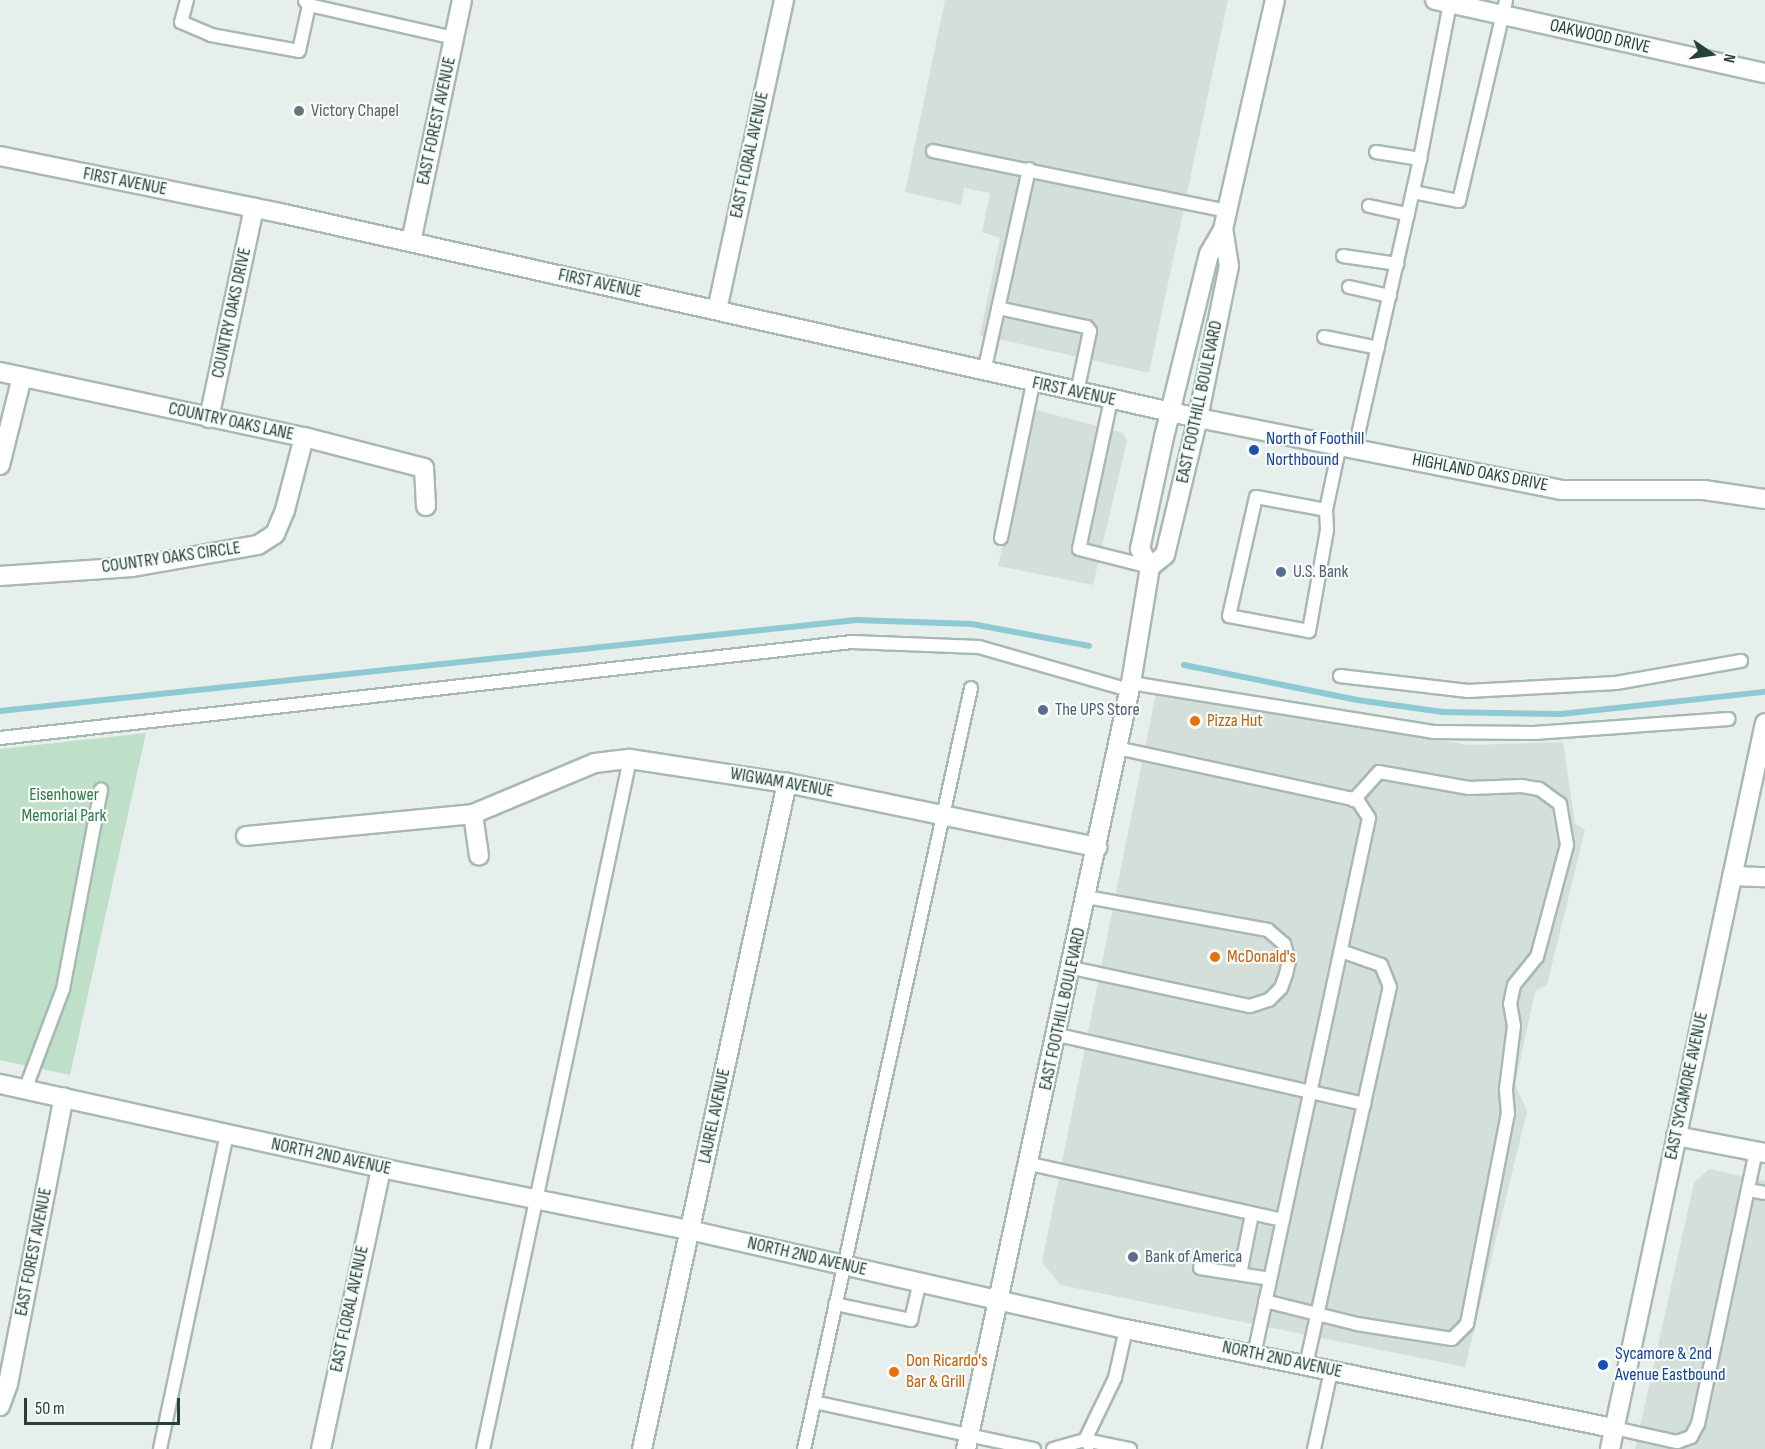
<!DOCTYPE html>
<style>
body{margin:0}
#map{position:relative;width:1765px;height:1449px;overflow:hidden;background:#e6efeb;font-family:"Sofia Sans Condensed",sans-serif}
div>[style]{position:absolute}
.built>*{inset:0;background:#d4dfda}
.green>*{inset:0;background:#bfe0c8}
.stream>*{height:6px;margin:-3px;padding:0 3px;transform-origin:3px;border-radius:3px;background:#8ec9d4}
.roads{filter:drop-shadow(2px 0 #a8b8b2) drop-shadow(-2px 0 #a8b8b2) drop-shadow(0 2px #a8b8b2) drop-shadow(0 -2px #a8b8b2)}
.service>*{height:12px;margin:-6px;padding:0 6px;transform-origin:6px;border-radius:6px;background:#fff}
.minor>*{height:18px;margin:-9px;padding:0 9px;transform-origin:9px;border-radius:9px;background:#fff}
.tertiary>*{height:18px;margin:-9px;padding:0 9px;transform-origin:9px;border-radius:9px;background:#fff}
.secondary>*{height:18px;margin:-9px;padding:0 9px;transform-origin:9px;border-radius:9px;background:#fff}
.dots>*{width:16px;height:16px;translate:-50% -50%;box-sizing:border-box;border:3px solid #f7fbf9;border-radius:50%}
span{translate:-50% -50%;white-space:nowrap;text-align:center;line-height:1.15;-webkit-text-stroke:4.5px #f7fbf9;paint-order:stroke}
.street-label{font-size:18px;color:#24423a}
.worship-label{font-size:18px;color:#5b616d}
.left{translate:0 -50%;text-align:left}
.transit-label{font-size:18px;color:#164399}
.service-label{font-size:18px;color:#4e5e75}
.food-label{font-size:18px;color:#c56008}
.park-label{font-size:18px;color:#2d7a4b}
.north{position:absolute;left:1681px;top:24px;width:60px;height:60px;-webkit-text-stroke:4px #f7fbf9;paint-order:stroke;rotate:103deg;font-size:16px;font-weight:700;line-height:24px;text-align:center;color:#24423a}
.north::after{content:'';display:block;margin:auto;width:21px;height:27px;background:#24423a;clip-path:polygon(50% 0,100% 100%,50% 72%,0 100%)}
.scale{position:absolute;left:24px;top:1398px;width:156px;height:27px;box-sizing:border-box;border:3px solid #24423a;border-top:0;padding-left:8px;font-size:18px;line-height:21px;white-space:nowrap;color:#24423a;-webkit-text-stroke:4px #f7fbf9;paint-order:stroke}
</style>
<div id="map">
<div class="built">
<i style="clip-path:polygon(945px 0,1228px 0,1149px 373px,980px 335px,1000px 238px,982px 232px,990px 193px,964px 188px,961px 205px,905px 192px)"></i>
<i style="clip-path:polygon(1033px 409px,1123px 433px,1127px 441px,1093px 585px,998px 566px)"></i>
<i style="clip-path:polygon(1156px 693px,1469px 745px,1563px 742px,1575px 824px,1585px 830px,1547px 985px,1535px 991px,1515px 1085px,1527px 1111px,1465px 1367px,1060px 1285px,1042px 1262px)"></i>
<i style="clip-path:polygon(1709px 1169px,1765px 1181px,1765px 1449px,1635px 1449px,1694px 1183px)"></i>
</div>
<div class="green">
<i style="clip-path:polygon(146px 733px,70px 1075px,0 1060px,0 749px)"></i>
</div>
<div class="stream">
<i style="left:1184px;top:665px;width:177px;rotate:11.4deg"></i>
<i style="left:1357px;top:700px;width:87px;rotate:7.9deg"></i>
<i style="left:1443px;top:712px;width:118px;rotate:1deg"></i>
<i style="left:1561px;top:714px;width:205px;rotate:-6.2deg"></i>
<i style="left:0;top:711px;width:861px;rotate:-6.07deg"></i>
<i style="left:856px;top:620px;width:116px;rotate:2deg"></i>
<i style="left:972px;top:624px;width:119px;rotate:10.6deg"></i>
</div>
<div class="roads">
<div class="service">
<i style="left:187px;top:0;width:23px;rotate:105deg"></i>
<i style="left:181px;top:22px;width:33px;rotate:23deg"></i>
<i style="left:211px;top:35px;width:89px;rotate:10.3deg"></i>
<i style="left:299px;top:51px;width:47px;rotate:-77.7deg"></i>
<i style="left:305px;top:1px;width:6px;rotate:45deg"></i>
<i style="left:309px;top:5px;width:149px;rotate:12.8deg"></i>
<i style="left:933px;top:151px;width:300px;rotate:11.5deg"></i>
<i style="left:1376px;top:152px;width:45px;rotate:9deg"></i>
<i style="left:1413px;top:192px;width:47px;rotate:11.1deg"></i>
<i style="left:1459px;top:201px;width:206px;rotate:-76.8deg"></i>
<i style="left:1369px;top:206px;width:40px;rotate:12deg"></i>
<i style="left:1343px;top:256px;width:55px;rotate:8.4deg"></i>
<i style="left:1349px;top:287px;width:42px;rotate:12.4deg"></i>
<i style="left:998px;top:308px;width:91px;rotate:12.1deg"></i>
<i style="left:1087px;top:327px;width:5px;rotate:53deg"></i>
<i style="left:1090px;top:331px;width:62px;rotate:102deg"></i>
<i style="left:1324px;top:337px;width:55px;rotate:11.5deg"></i>
<i style="left:984px;top:372px;width:208px;rotate:-77.5deg"></i>
<i style="left:1111px;top:400px;width:152px;rotate:102.1deg"></i>
<i style="left:1079px;top:549px;width:73px;rotate:14.2deg"></i>
<i style="left:1355px;top:448px;width:296px;rotate:-77.3deg"></i>
<i style="left:1420px;top:159px;width:159px;rotate:-79.1deg"></i>
<i style="left:1326px;top:510px;width:20px;rotate:87deg"></i>
<i style="left:1327px;top:530px;width:103px;rotate:100.1deg"></i>
<i style="left:1309px;top:631px;width:81px;rotate:-169.4deg"></i>
<i style="left:1229px;top:616px;width:122px;rotate:-77.2deg"></i>
<i style="left:1256px;top:497px;width:71px;rotate:10.5deg"></i>
<i style="left:1326px;top:510px;width:67px;rotate:-78deg"></i>
<i style="left:1001px;top:538px;width:158px;rotate:-78.3deg"></i>
<i style="left:1340px;top:676px;width:129px;rotate:6.7deg"></i>
<i style="left:1468px;top:691px;width:148px;rotate:-3.1deg"></i>
<i style="left:1616px;top:683px;width:127px;rotate:-10deg"></i>
<i style="left:1131px;top:683px;width:306px;rotate:9.2deg"></i>
<i style="left:1433px;top:732px;width:101px;rotate:0.6deg"></i>
<i style="left:1534px;top:733px;width:195px;rotate:-4.1deg"></i>
<i style="left:0;top:738px;width:857px;rotate:-6.43deg"></i>
<i style="left:852px;top:642px;width:127px;rotate:2.3deg"></i>
<i style="left:979px;top:647px;width:156px;rotate:16deg"></i>
<i style="left:1117px;top:748px;width:237px;rotate:12.2deg"></i>
<i style="left:1349px;top:798px;width:9px;rotate:18deg"></i>
<i style="left:1358px;top:801px;width:20px;rotate:57deg"></i>
<i style="left:1369px;top:818px;width:549px;rotate:102.09deg"></i>
<i style="left:1072px;top:968px;width:182px;rotate:12.1deg"></i>
<i style="left:1250px;top:1006px;width:20px;rotate:-18deg"></i>
<i style="left:1269px;top:1000px;width:17px;rotate:-45deg"></i>
<i style="left:1281px;top:988px;width:15px;rotate:-70deg"></i>
<i style="left:1286px;top:974px;width:13px;rotate:-77deg"></i>
<i style="left:1289px;top:961px;width:18px;rotate:-106deg"></i>
<i style="left:1284px;top:944px;width:21px;rotate:-139deg"></i>
<i style="left:1268px;top:930px;width:185px;rotate:-169.7deg"></i>
<i style="left:1058px;top:1035px;width:314px;rotate:12.7deg"></i>
<i style="left:25px;top:1090px;width:108px;rotate:-69.4deg"></i>
<i style="left:63px;top:989px;width:203px;rotate:-79.2deg"></i>
<i style="left:1030px;top:1164px;width:259px;rotate:12.5deg"></i>
<i style="left:1748px;top:1190px;width:17px;rotate:10deg"></i>
<i style="left:1200px;top:1268px;width:71px;rotate:8.9deg"></i>
<i style="left:1240px;top:1274px;width:61px;rotate:-78.7deg"></i>
<i style="left:1265px;top:1301px;width:95px;rotate:14deg"></i>
<i style="left:1357px;top:1324px;width:96px;rotate:9deg"></i>
<i style="left:1452px;top:1339px;width:21px;rotate:-45deg"></i>
<i style="left:1467px;top:1324px;width:214px;rotate:-79deg"></i>
<i style="left:1508px;top:1114px;width:25px;rotate:-95deg"></i>
<i style="left:1506px;top:1089px;width:64px;rotate:-82.8deg"></i>
<i style="left:1514px;top:1026px;width:22px;rotate:-100deg"></i>
<i style="left:1510px;top:1004px;width:19px;rotate:-78deg"></i>
<i style="left:1514px;top:985px;width:36px;rotate:-51deg"></i>
<i style="left:1537px;top:957px;width:116px;rotate:-75deg"></i>
<i style="left:1567px;top:845px;width:42px;rotate:-99.7deg"></i>
<i style="left:1560px;top:804px;width:26px;rotate:-144deg"></i>
<i style="left:1539px;top:789px;width:17px;rotate:-170deg"></i>
<i style="left:1522px;top:786px;width:53px;rotate:177.8deg"></i>
<i style="left:1469px;top:788px;width:91px;rotate:-169.9deg"></i>
<i style="left:1379px;top:772px;width:38px;rotate:132deg"></i>
<i style="left:835px;top:1304px;width:78px;rotate:11.9deg"></i>
<i style="left:911px;top:1320px;width:39px;rotate:-77deg"></i>
<i style="left:1126px;top:1329px;width:50px;rotate:102.7deg"></i>
<i style="left:1115px;top:1378px;width:69px;rotate:115.8deg"></i>
<i style="left:1085px;top:1440px;width:46px;rotate:11.3deg"></i>
<i style="left:1306px;top:1365px;width:387px;rotate:-77.5deg"></i>
<i style="left:1390px;top:987px;width:24px;rotate:-112deg"></i>
<i style="left:1381px;top:965px;width:42px;rotate:-160.7deg"></i>
<i style="left:814px;top:1402px;width:225px;rotate:12.1deg"></i>
<i style="left:1614px;top:1428px;width:65px;rotate:12.5deg"></i>
<i style="left:1677px;top:1442px;width:15px;rotate:-20deg"></i>
<i style="left:1691px;top:1437px;width:15px;rotate:-62deg"></i>
<i style="left:1698px;top:1424px;width:279px;rotate:-78deg"></i>
<i style="left:160px;top:1449px;width:322px;rotate:-78deg"></i>
<i style="left:483px;top:1449px;width:705px;rotate:-77.97deg"></i>
<i style="left:804px;top:1449px;width:779px;rotate:-77.62deg"></i>
<i style="left:1053px;top:1449px;width:33px;rotate:-16deg"></i>
<i style="left:1085px;top:1440px;width:6px;rotate:51deg"></i>
<i style="left:1314px;top:1449px;width:80px;rotate:-77.7deg"></i>
</div>
<div class="minor">
<i style="left:1435px;top:0;width:338px;rotate:12.5deg"></i>
<i style="left:411px;top:242px;width:247px;rotate:-78.1deg"></i>
<i style="left:717px;top:310px;width:317px;rotate:-77.8deg"></i>
<i style="left:0;top:372px;width:311px;rotate:12.1deg"></i>
<i style="left:304px;top:437px;width:124px;rotate:14.5deg"></i>
<i style="left:424px;top:468px;width:38px;rotate:87deg"></i>
<i style="left:209px;top:418px;width:215px;rotate:-77.9deg"></i>
<i style="left:1198px;top:418px;width:369px;rotate:11.2deg"></i>
<i style="left:1560px;top:490px;width:144px"></i>
<i style="left:1704px;top:490px;width:62px;rotate:8.4deg"></i>
<i style="left:0;top:465px;width:91px;rotate:-76deg"></i>
<i style="left:0;top:576px;width:133px;rotate:-3.9deg"></i>
<i style="left:133px;top:567px;width:127px;rotate:-10deg"></i>
<i style="left:258px;top:545px;width:20px;rotate:-33deg"></i>
<i style="left:275px;top:534px;width:26px;rotate:-67deg"></i>
<i style="left:285px;top:510px;width:75px;rotate:-75.4deg"></i>
<i style="left:473px;top:814px;width:42px;rotate:81.9deg"></i>
<i style="left:246px;top:836px;width:228px;rotate:-5.5deg"></i>
<i style="left:473px;top:814px;width:132px;rotate:-22.7deg"></i>
<i style="left:595px;top:763px;width:35px;rotate:-7deg"></i>
<i style="left:630px;top:759px;width:159px;rotate:8.7deg"></i>
<i style="left:787px;top:783px;width:317px;rotate:11.7deg"></i>
<i style="left:1732px;top:876px;width:33px;rotate:2deg"></i>
<i style="left:1676px;top:1136px;width:91px;rotate:10.8deg"></i>
<i style="left:0;top:1406px;width:23px;rotate:-70deg"></i>
<i style="left:8px;top:1384px;width:292px;rotate:-79deg"></i>
<i style="left:321px;top:1449px;width:287px;rotate:-77.9deg"></i>
<i style="left:642px;top:1449px;width:682px;rotate:-77.72deg"></i>
<i style="left:1610px;top:1449px;width:742px;rotate:-77.95deg"></i>
</div>
<div class="tertiary">
<i style="left:0;top:156px;width:286px;rotate:11.5deg"></i>
<i style="left:280px;top:213px;width:941px;rotate:12.59deg"></i>
<i style="left:0;top:1084px;width:390px;rotate:12.4deg"></i>
<i style="left:381px;top:1168px;width:314px;rotate:11.4deg"></i>
<i style="left:689px;top:1230px;width:448px;rotate:12.8deg"></i>
<i style="left:1126px;top:1329px;width:498px;rotate:11.5deg"></i>
</div>
<div class="secondary">
<i style="left:1150px;top:567px;width:19px;rotate:-39deg"></i>
<i style="left:1165px;top:555px;width:141px;rotate:-76.5deg"></i>
<i style="left:1198px;top:418px;width:155px;rotate:-78.5deg"></i>
<i style="left:1229px;top:266px;width:36px;rotate:-99deg"></i>
<i style="left:1223px;top:230px;width:19px;rotate:-78deg"></i>
<i style="left:1227px;top:211px;width:216px;rotate:-77.2deg"></i>
<i style="left:966px;top:1449px;width:784px;rotate:-77.84deg"></i>
<i style="left:1131px;top:683px;width:118px;rotate:-80.7deg"></i>
<i style="left:1150px;top:567px;width:21px;rotate:-119deg"></i>
<i style="left:1140px;top:549px;width:115px;rotate:-77.9deg"></i>
<i style="left:1164px;top:437px;width:188px;rotate:-76.2deg"></i>
<i style="left:1209px;top:254px;width:28px;rotate:-60deg"></i>
</div>
</div>
<div class="dots">
<i style="left:299px;top:111px;background:#6b7280"></i>
<i style="left:1254px;top:450px;background:#1a4fb4"></i>
<i style="left:1281px;top:572px;background:#5c6f8a"></i>
<i style="left:1043px;top:710px;background:#5c6f8a"></i>
<i style="left:1195px;top:721px;background:#e8710a"></i>
<i style="left:1215px;top:957px;background:#e8710a"></i>
<i style="left:1133px;top:1257px;background:#5c6f8a"></i>
<i style="left:1603px;top:1365px;background:#1a4fb4"></i>
<i style="left:894px;top:1372px;background:#e8710a"></i>
</div>
<div class="street-label">
<span style="left:1600px;top:37px;rotate:13deg">OAKWOOD DRIVE</span>
<span style="left:437px;top:121px;rotate:-78deg">EAST FOREST AVENUE</span>
<span style="left:750px;top:155px;rotate:-78deg">EAST FLORAL AVENUE</span>
<span style="left:125px;top:182px;rotate:11deg">FIRST AVENUE</span>
<span style="left:600px;top:284px;rotate:12deg">FIRST AVENUE</span>
<span style="left:232px;top:313px;rotate:-78deg">COUNTRY OAKS DRIVE</span>
<span style="left:1074px;top:392px;rotate:12deg">FIRST AVENUE</span>
<span style="left:1200px;top:402px;rotate:-78deg">EAST FOOTHILL BOULEVARD</span>
<span style="left:231px;top:422px;rotate:12deg">COUNTRY OAKS LANE</span>
<span style="left:1480px;top:473px;rotate:11deg">HIGHLAND OAKS DRIVE</span>
<span style="left:171px;top:558px;rotate:-8deg">COUNTRY OAKS CIRCLE</span>
<span style="left:782px;top:783px;rotate:10deg">WIGWAM AVENUE</span>
<span style="left:1063px;top:1009px;rotate:-78deg">EAST FOOTHILL BOULEVARD</span>
<span style="left:1687px;top:1086px;rotate:-78deg">EAST SYCAMORE AVENUE</span>
<span style="left:715px;top:1116px;rotate:-78deg">LAUREL AVENUE</span>
<span style="left:331px;top:1157px;rotate:12deg">NORTH 2ND AVENUE</span>
<span style="left:34px;top:1252px;rotate:-79deg">EAST FOREST AVENUE</span>
<span style="left:807px;top:1257px;rotate:13deg">NORTH 2ND AVENUE</span>
<span style="left:350px;top:1309px;rotate:-78deg">EAST FLORAL AVENUE</span>
<span style="left:1282px;top:1360px;rotate:12deg">NORTH 2ND AVENUE</span>
</div>
<div class="worship-label">
<span class="left" style="left:311px;top:111px">Victory Chapel</span>
</div>
<div class="transit-label">
<span class="left" style="left:1266px;top:450px">North of Foothill<br>Northbound</span>
<span class="left" style="left:1615px;top:1365px">Sycamore &amp; 2nd<br>Avenue Eastbound</span>
</div>
<div class="service-label">
<span class="left" style="left:1293px;top:572px">U.S. Bank</span>
<span class="left" style="left:1055px;top:710px">The UPS Store</span>
<span class="left" style="left:1145px;top:1257px">Bank of America</span>
</div>
<div class="food-label">
<span class="left" style="left:1207px;top:721px">Pizza Hut</span>
<span class="left" style="left:1227px;top:957px">McDonald's</span>
<span class="left" style="left:906px;top:1372px">Don Ricardo's<br>Bar &amp; Grill</span>
</div>
<div class="park-label">
<span style="left:64px;top:806px">Eisenhower<br>Memorial Park</span>
</div>
<div class="north">N</div>
<div class="scale">50 m</div>
</div>
